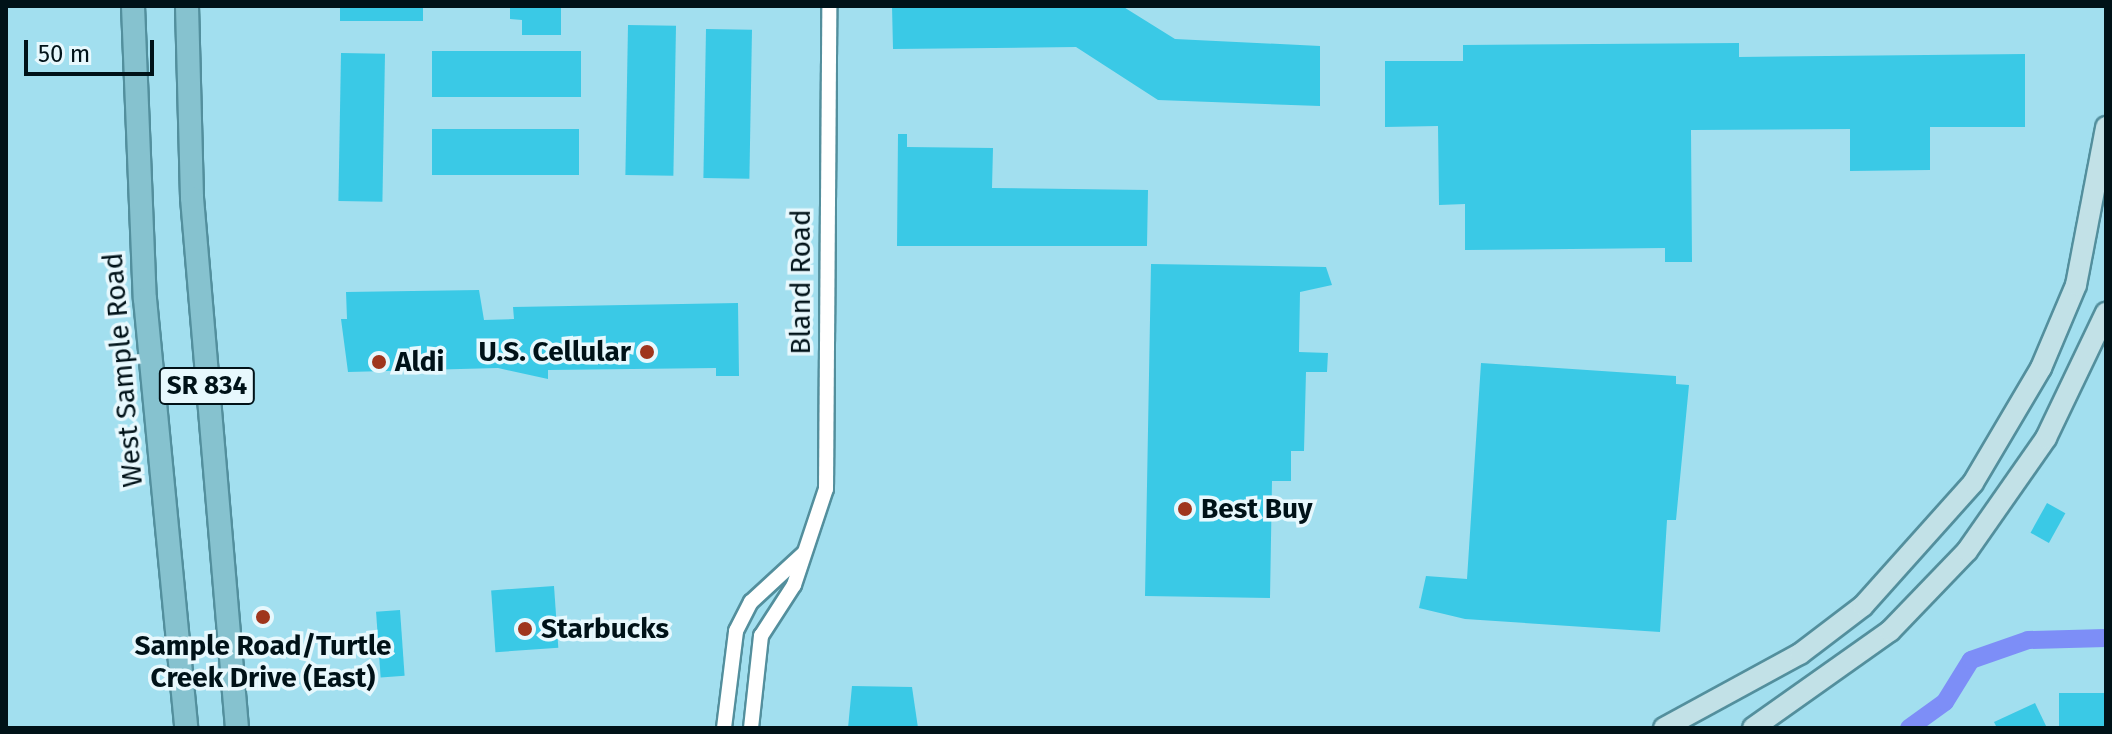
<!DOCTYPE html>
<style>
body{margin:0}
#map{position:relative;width:2112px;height:734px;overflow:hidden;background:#a2dfef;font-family:"Fira Sans",sans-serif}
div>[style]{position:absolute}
.canal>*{height:18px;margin:-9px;padding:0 9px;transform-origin:9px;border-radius:9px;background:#7d8ef7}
.building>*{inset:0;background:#3ac9e6;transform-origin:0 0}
.roads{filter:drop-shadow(2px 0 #538f9d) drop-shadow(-2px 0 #538f9d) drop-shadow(0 2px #538f9d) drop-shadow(0 -2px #538f9d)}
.street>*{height:14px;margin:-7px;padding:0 7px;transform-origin:7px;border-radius:7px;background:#fff}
.secondary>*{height:20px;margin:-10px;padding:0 10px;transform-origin:10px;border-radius:10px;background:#c2e1e7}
.primary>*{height:22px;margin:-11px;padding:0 11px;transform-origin:11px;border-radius:11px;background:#86c2cf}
.dots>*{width:22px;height:22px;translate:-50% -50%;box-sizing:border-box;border:4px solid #e7f8fd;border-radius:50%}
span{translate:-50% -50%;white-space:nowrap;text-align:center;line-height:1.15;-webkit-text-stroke:7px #e7f8fd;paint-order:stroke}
.shield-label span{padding:2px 6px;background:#e7f8fd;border:2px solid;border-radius:6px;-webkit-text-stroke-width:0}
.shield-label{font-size:26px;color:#001218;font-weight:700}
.street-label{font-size:28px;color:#001218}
.poi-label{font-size:28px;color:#001218;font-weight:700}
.right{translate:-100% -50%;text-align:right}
.left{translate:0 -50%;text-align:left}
.frame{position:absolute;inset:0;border:8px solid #001218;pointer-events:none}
.scale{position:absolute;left:24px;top:40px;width:130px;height:36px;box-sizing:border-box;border:4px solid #001218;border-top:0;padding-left:10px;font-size:24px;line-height:28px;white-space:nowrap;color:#001218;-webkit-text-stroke:6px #e7f8fd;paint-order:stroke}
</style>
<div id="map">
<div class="canal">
<i style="left:1909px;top:728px;width:44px;rotate:-35.8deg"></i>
<i style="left:1945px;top:702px;width:49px;rotate:-58.2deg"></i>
<i style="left:1971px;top:660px;width:60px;rotate:-19.3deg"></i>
<i style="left:2028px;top:640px;width:78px;rotate:-1.5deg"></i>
</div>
<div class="building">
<i style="left:340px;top:6px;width:83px;height:15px"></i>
<i style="clip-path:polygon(510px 6px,561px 6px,561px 35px,522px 35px,522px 20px,510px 19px)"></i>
<i style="clip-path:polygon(892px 6px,1122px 6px,1175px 39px,1320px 46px,1320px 106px,1158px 100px,1076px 47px,893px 49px)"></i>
<i style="left:628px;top:25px;width:48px;height:150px;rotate:1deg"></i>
<i style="left:706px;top:29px;width:46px;height:149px;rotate:1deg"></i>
<i style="clip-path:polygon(1739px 43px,1739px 57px,2025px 54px,2025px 127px,1930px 127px,1930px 170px,1850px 171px,1850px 129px,1691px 130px,1692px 262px,1665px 262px,1665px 248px,1465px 250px,1465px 204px,1439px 205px,1438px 126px,1385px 127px,1385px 61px,1463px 61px,1463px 45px)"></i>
<i style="left:432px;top:51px;width:149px;height:46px"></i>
<i style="left:341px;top:53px;width:44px;height:148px;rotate:1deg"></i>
<i style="left:432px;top:129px;width:147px;height:46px"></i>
<i style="clip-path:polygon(898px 134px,907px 134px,907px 147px,993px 148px,992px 188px,1148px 190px,1147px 246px,897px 246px)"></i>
<i style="clip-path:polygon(1151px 264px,1326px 267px,1332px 285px,1300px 292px,1299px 352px,1328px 353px,1327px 372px,1306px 372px,1304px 451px,1291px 451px,1291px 481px,1272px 481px,1270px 598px,1145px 596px)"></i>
<i style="clip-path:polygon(479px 290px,484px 320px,514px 319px,513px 307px,738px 303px,739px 376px,716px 376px,716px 368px,548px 370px,548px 379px,498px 368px,348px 372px,341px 319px,347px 319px,346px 292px)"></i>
<i style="clip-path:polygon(1481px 363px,1676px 376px,1676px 384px,1689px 385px,1676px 520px,1667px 520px,1660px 632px,1465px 619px,1419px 608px,1426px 576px,1467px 579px)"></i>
<i style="left:2047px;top:503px;width:21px;height:34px;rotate:29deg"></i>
<i style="left:554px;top:586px;width:62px;height:63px;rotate:86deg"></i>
<i style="left:400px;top:610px;width:66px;height:24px;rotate:86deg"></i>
<i style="clip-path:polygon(852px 686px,912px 687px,918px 728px,848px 728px)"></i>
<i style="left:2059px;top:693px;width:45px;height:35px"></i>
<i style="clip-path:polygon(2035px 703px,2047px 728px,1997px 728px,1994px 722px)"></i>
</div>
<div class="roads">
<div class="street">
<i style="left:724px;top:728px;width:98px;rotate:-82.9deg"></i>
<i style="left:736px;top:631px;width:33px;rotate:-63deg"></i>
<i style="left:751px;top:602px;width:71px;rotate:-42.7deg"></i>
<i style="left:751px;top:728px;width:93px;rotate:-83.8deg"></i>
<i style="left:761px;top:636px;width:61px;rotate:-57.1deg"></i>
<i style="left:794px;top:585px;width:101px;rotate:-71.6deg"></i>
<i style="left:826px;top:489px;width:483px;rotate:-89.6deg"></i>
</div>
<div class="secondary">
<i style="left:1664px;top:728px;width:155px;rotate:-28.6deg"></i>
<i style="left:1800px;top:654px;width:79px;rotate:-37.3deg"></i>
<i style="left:1863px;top:606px;width:165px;rotate:-48.2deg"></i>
<i style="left:1973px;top:483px;width:134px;rotate:-59.4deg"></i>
<i style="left:2041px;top:368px;width:90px;rotate:-67.1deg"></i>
<i style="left:2076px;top:285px;width:161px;rotate:-79.2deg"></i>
<i style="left:1753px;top:728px;width:168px;rotate:-35.3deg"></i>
<i style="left:1890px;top:631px;width:111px;rotate:-46.1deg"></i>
<i style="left:1967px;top:551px;width:138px;rotate:-55deg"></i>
<i style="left:2046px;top:438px;width:139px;rotate:-64.4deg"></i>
</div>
<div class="primary">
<i style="left:133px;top:6px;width:293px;rotate:87.7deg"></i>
<i style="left:145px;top:299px;width:431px;rotate:84.5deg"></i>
<i style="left:187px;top:6px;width:192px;rotate:88.5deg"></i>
<i style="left:192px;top:198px;width:532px;rotate:85.15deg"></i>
</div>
</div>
<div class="dots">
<i style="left:647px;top:352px;background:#9f361d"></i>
<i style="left:379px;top:362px;background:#9f361d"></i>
<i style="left:1185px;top:509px;background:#9f361d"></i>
<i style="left:263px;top:617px;background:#9f361d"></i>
<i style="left:525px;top:629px;background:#9f361d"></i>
</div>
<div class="shield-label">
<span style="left:207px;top:386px">SR 834</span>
</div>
<div class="street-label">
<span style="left:801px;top:282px;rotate:-90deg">Bland Road</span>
<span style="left:123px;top:370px;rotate:-95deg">West Sample Road</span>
</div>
<div class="poi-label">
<span class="right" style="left:631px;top:352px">U.S. Cellular</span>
<span class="left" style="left:395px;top:362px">Aldi</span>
<span class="left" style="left:1201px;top:509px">Best Buy</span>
<span class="left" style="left:541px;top:629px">Starbucks</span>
<span style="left:263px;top:662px">Sample Road/Turtle<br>Creek Drive (East)</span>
</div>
<div class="frame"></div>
<div class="scale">50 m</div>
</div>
